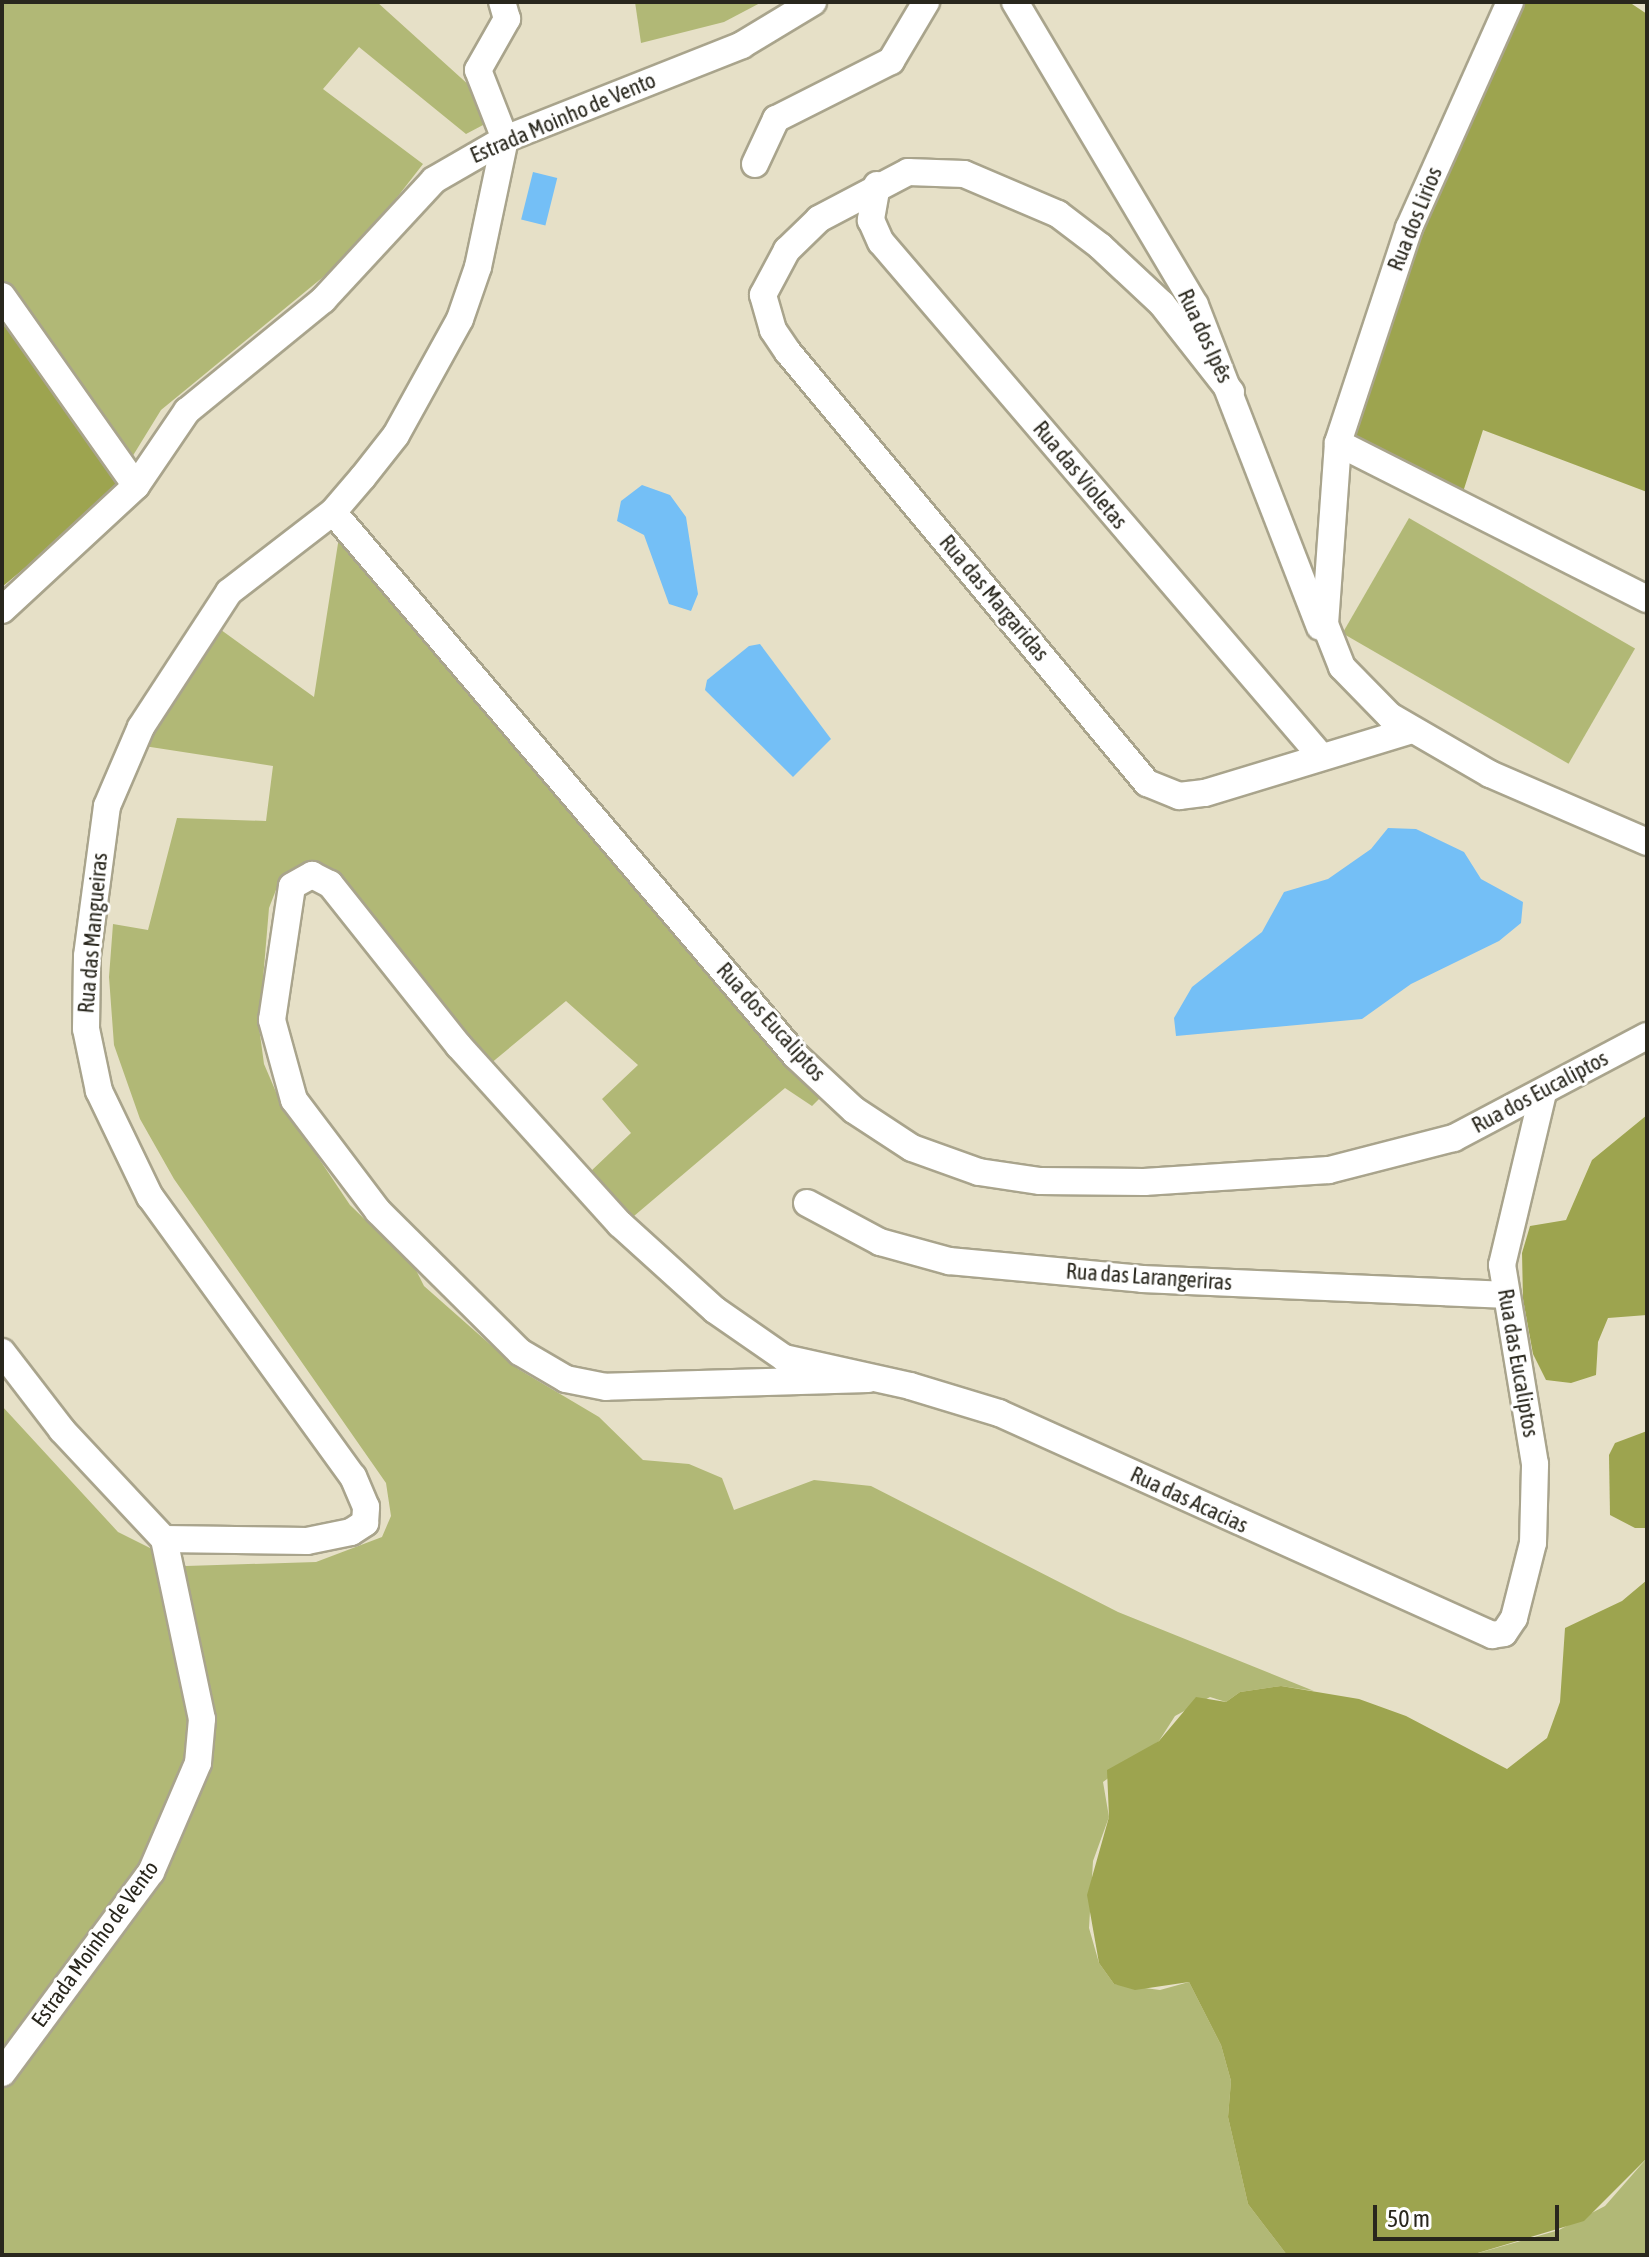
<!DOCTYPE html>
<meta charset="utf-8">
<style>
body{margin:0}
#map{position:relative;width:1649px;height:2257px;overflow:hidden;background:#e6e0c7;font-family:"Asap Condensed",sans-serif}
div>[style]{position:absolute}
.green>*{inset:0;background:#b1b876;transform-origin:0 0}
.forest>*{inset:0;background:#9da44f}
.water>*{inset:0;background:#74bff6;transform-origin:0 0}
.roads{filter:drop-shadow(2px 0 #a9a48c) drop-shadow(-2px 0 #a9a48c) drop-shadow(0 2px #a9a48c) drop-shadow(0 -2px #a9a48c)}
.minor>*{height:26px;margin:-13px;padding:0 13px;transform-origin:13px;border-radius:13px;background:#fff}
span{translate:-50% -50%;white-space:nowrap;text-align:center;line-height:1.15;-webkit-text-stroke:6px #fff;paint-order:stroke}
.street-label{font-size:22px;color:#29271d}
.frame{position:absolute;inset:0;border:4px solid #29271d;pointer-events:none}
.scale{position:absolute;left:1373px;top:2205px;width:186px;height:36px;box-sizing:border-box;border:4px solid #29271d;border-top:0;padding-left:10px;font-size:24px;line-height:28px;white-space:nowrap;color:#29271d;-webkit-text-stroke:6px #fff;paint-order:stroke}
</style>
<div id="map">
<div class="green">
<i style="clip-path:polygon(2px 2px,377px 2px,502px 115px,466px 134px,359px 47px,323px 89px,423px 164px,356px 250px,161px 410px,129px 462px,2px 293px)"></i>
<i style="clip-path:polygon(635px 2px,762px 2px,724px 22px,641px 43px)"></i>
<i style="left:1409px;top:518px;width:261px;height:133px;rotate:30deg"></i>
<i style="clip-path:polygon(339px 537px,824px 1094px,812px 1106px,785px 1088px,634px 1216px,590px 1172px,631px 1133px,602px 1099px,638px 1065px,566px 1001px,490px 1064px,340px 878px,317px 864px,281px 877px,269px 908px,259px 1027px,264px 1064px,279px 1099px,350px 1205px,415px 1268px,424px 1286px,518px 1369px,599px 1417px,643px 1460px,689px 1464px,722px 1478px,734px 1510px,814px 1480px,871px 1486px,1118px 1612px,1314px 1691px,1281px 1686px,1240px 1692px,1226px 1702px,1210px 1697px,1175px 1716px,1159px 1741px,1103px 1782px,1109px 1817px,1093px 1861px,1089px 1928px,1099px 1963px,1114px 1984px,1160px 1990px,1189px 1982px,1221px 2045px,1231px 2081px,1228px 2117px,1248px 2204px,1287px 2255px,2px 2255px,2px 1406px,118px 1532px,186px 1566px,316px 1562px,382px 1537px,391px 1516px,386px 1483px,174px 1179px,140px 1119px,114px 1045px,109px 977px,113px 924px,148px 930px,177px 818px,266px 821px,273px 766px,144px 746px,217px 627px,314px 697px)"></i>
<i style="clip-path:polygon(1647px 2158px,1647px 2255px,1471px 2255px,1559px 2230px,1605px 2206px)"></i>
</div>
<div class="forest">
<i style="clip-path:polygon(1521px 2px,1629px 2px,1647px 14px,1647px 492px,1483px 430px,1463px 492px,1351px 436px,1421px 224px)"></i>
<i style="clip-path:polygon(2px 312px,124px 485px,2px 587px)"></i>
<i style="clip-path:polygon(1647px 1115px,1647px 1315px,1608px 1318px,1598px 1342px,1596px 1375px,1571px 1383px,1546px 1380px,1533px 1354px,1523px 1299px,1522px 1253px,1530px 1226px,1566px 1220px,1592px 1160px)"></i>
<i style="clip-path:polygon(1647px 1431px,1647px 1528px,1635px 1528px,1610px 1515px,1609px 1455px,1615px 1443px)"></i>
<i style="clip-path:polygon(1647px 1580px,1647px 2158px,1584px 2221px,1471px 2255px,1287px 2255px,1248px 2204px,1228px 2117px,1231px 2081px,1221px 2045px,1189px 1982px,1135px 1990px,1114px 1984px,1099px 1963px,1087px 1895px,1109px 1817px,1107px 1770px,1159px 1741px,1196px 1697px,1226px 1702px,1240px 1692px,1281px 1686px,1359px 1699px,1406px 1716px,1507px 1769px,1547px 1738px,1560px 1702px,1565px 1628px,1622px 1601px)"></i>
</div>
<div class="water">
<i style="left:533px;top:172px;width:25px;height:49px;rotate:14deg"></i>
<i style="clip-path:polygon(642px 485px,670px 495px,686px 517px,698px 594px,691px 611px,669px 604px,644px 535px,617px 521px,621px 501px)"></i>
<i style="clip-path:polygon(760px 644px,831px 739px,793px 777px,705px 690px,707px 680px,749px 646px)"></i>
<i style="clip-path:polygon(1388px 828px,1416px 829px,1464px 852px,1481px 879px,1523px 902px,1521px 923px,1499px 941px,1411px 984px,1362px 1019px,1176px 1036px,1174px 1018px,1192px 987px,1262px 932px,1284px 892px,1328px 879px,1371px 849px)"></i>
</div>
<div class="roads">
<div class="minor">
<i style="left:1015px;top:2px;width:352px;rotate:59.3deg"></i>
<i style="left:1195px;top:305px;width:345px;rotate:68.8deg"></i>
<i style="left:1510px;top:2px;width:248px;rotate:114.1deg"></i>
<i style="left:1409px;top:228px;width:226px;rotate:108.3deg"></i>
<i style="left:1338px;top:443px;width:181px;rotate:94.1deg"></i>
<i style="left:1325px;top:624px;width:46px;rotate:68.4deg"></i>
<i style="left:1342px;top:667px;width:69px;rotate:45.6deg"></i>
<i style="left:1390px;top:716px;width:116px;rotate:30.1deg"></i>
<i style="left:1490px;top:774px;width:171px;rotate:23.4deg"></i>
<i style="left:755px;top:164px;width:50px;rotate:-65deg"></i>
<i style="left:776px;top:119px;width:129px;rotate:-26.8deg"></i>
<i style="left:891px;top:61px;width:69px;rotate:-59.3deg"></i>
<i style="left:877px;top:185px;width:36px;rotate:100deg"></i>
<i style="left:871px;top:220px;width:24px;rotate:66deg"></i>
<i style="left:881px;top:242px;width:674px;rotate:49.45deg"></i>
<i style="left:2px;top:296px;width:232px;rotate:54.8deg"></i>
<i style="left:1231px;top:392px;width:112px;rotate:-128.1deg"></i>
<i style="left:1162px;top:304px;width:85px;rotate:-136.9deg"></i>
<i style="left:1100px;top:246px;width:53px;rotate:-142.7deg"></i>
<i style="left:1058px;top:214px;width:102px;rotate:-156.9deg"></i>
<i style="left:964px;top:174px;width:56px;rotate:-178deg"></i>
<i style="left:908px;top:172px;width:101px;rotate:152.2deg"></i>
<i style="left:819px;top:219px;width:45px;rotate:135.9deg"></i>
<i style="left:787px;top:250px;width:51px;rotate:118.1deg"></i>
<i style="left:763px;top:295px;width:36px;rotate:74deg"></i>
<i style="left:773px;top:330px;width:27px;rotate:56deg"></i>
<i style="left:788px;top:352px;width:561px;rotate:50.21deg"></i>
<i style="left:1147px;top:783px;width:35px;rotate:22deg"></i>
<i style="left:1179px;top:796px;width:26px;rotate:-7deg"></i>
<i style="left:1205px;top:793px;width:217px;rotate:-16.9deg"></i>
<i style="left:1338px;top:443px;width:346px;rotate:26.8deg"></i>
<i style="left:333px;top:512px;width:714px;rotate:49.6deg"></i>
<i style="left:796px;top:1056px;width:79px;rotate:43deg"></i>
<i style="left:854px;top:1110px;width:69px;rotate:33.2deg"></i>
<i style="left:912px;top:1148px;width:71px;rotate:19.7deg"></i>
<i style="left:979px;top:1172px;width:62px;rotate:8.4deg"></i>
<i style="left:1040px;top:1181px;width:104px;rotate:0.6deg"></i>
<i style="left:1144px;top:1182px;width:185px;rotate:-3.7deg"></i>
<i style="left:1329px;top:1170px;width:129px;rotate:-14.4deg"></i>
<i style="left:1454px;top:1138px;width:218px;rotate:-27.9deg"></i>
<i style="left:2px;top:610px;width:183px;rotate:-42.8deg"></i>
<i style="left:136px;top:486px;width:91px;rotate:-55.8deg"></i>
<i style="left:187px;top:411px;width:176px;rotate:-39.2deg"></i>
<i style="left:323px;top:300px;width:163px;rotate:-47.2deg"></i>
<i style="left:434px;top:180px;width:82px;rotate:-30deg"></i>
<i style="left:505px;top:139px;width:255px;rotate:-21.6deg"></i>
<i style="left:742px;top:45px;width:83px;rotate:-31.2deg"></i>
<i style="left:807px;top:1203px;width:83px;rotate:28.1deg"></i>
<i style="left:880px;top:1242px;width:72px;rotate:15.4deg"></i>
<i style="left:949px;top:1261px;width:194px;rotate:5.3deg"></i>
<i style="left:1142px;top:1279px;width:361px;rotate:2.5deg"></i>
<i style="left:2px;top:1352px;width:98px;rotate:52.4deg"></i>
<i style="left:62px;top:1430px;width:149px;rotate:46.9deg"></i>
<i style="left:164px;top:1539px;width:184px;rotate:78.1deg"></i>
<i style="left:202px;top:1719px;width:44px;rotate:95.2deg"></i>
<i style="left:198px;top:1763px;width:119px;rotate:113.3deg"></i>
<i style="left:151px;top:1872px;width:250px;rotate:126.5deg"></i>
<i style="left:868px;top:1379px;width:262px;rotate:178.3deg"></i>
<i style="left:606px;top:1387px;width:41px;rotate:-168.7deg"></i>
<i style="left:566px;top:1379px;width:53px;rotate:-149.6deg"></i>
<i style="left:520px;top:1352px;width:200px;rotate:-135.2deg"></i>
<i style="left:378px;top:1211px;width:139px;rotate:-127.1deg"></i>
<i style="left:294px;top:1100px;width:83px;rotate:-105.4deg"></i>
<i style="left:272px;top:1020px;width:135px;rotate:-81.5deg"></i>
<i style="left:292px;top:886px;width:23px;rotate:-29deg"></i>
<i style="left:312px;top:875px;width:20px;rotate:27deg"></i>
<i style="left:330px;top:884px;width:207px;rotate:51.5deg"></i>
<i style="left:459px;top:1046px;width:240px;rotate:47.9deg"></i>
<i style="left:620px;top:1224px;width:128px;rotate:42.2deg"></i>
<i style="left:715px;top:1310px;width:84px;rotate:34.8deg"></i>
<i style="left:784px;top:1358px;width:129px;rotate:12.5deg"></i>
<i style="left:910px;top:1386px;width:93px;rotate:16.9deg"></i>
<i style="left:999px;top:1413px;width:541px;rotate:24.24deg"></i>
<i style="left:1492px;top:1635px;width:12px;rotate:-9deg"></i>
<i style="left:1504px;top:1633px;width:18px;rotate:-56deg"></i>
<i style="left:1514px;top:1618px;width:77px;rotate:-75.8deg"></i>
<i style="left:1533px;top:1543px;width:79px;rotate:-88.5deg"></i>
<i style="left:1535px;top:1464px;width:202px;rotate:-99.4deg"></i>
<i style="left:1502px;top:1265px;width:177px;rotate:-76.6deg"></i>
<i style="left:164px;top:1539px;width:143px;rotate:0.8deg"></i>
<i style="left:307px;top:1541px;width:45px;rotate:-11.6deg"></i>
<i style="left:351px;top:1532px;width:17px;rotate:-33deg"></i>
<i style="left:365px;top:1523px;width:16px;rotate:-86deg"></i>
<i style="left:366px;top:1507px;width:33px;rotate:-113deg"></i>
<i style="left:353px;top:1477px;width:346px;rotate:-125.9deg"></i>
<i style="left:150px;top:1197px;width:118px;rotate:-115.7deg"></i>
<i style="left:99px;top:1091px;width:63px;rotate:-101.8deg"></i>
<i style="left:86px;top:1029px;width:73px;rotate:-89.2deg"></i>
<i style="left:87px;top:956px;width:151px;rotate:-82.4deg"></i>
<i style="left:107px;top:806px;width:86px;rotate:-66.7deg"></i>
<i style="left:141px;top:727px;width:161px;rotate:-56.9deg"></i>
<i style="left:229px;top:592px;width:131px;rotate:-37.6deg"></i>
<i style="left:333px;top:512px;width:46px;rotate:-49.4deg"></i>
<i style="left:363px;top:477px;width:53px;rotate:-51.8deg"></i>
<i style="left:396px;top:435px;width:132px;rotate:-61.1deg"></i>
<i style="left:460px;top:319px;width:55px;rotate:-70.9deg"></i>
<i style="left:478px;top:267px;width:131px;rotate:-78.1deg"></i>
<i style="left:505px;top:139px;width:74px;rotate:-111.4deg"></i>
<i style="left:478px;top:70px;width:59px;rotate:-60.4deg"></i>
<i style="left:507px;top:19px;width:18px;rotate:-106deg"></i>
</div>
</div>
<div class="street-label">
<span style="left:563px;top:118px;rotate:-23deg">Estrada Moinho de Vento</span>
<span style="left:1415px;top:219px;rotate:-68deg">Rua dos Lirios</span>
<span style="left:1205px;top:336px;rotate:65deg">Rua dos Ipês</span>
<span style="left:1080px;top:475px;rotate:50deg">Rua das Violetas</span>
<span style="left:994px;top:598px;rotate:50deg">Rua das Margaridas</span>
<span style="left:93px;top:933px;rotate:-85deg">Rua das Mangueiras</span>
<span style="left:771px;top:1022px;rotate:48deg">Rua dos Eucaliptos</span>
<span style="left:1540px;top:1092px;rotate:-28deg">Rua dos Eucaliptos</span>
<span style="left:1149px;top:1277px;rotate:4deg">Rua das Larangeriras</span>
<span style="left:1518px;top:1363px;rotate:80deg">Rua das Eucaliptos</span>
<span style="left:1189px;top:1500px;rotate:25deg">Rua das Acacias</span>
<span style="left:95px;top:1944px;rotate:-54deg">Estrada Moinho de Vento</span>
</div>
<div class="frame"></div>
<div class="scale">50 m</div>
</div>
